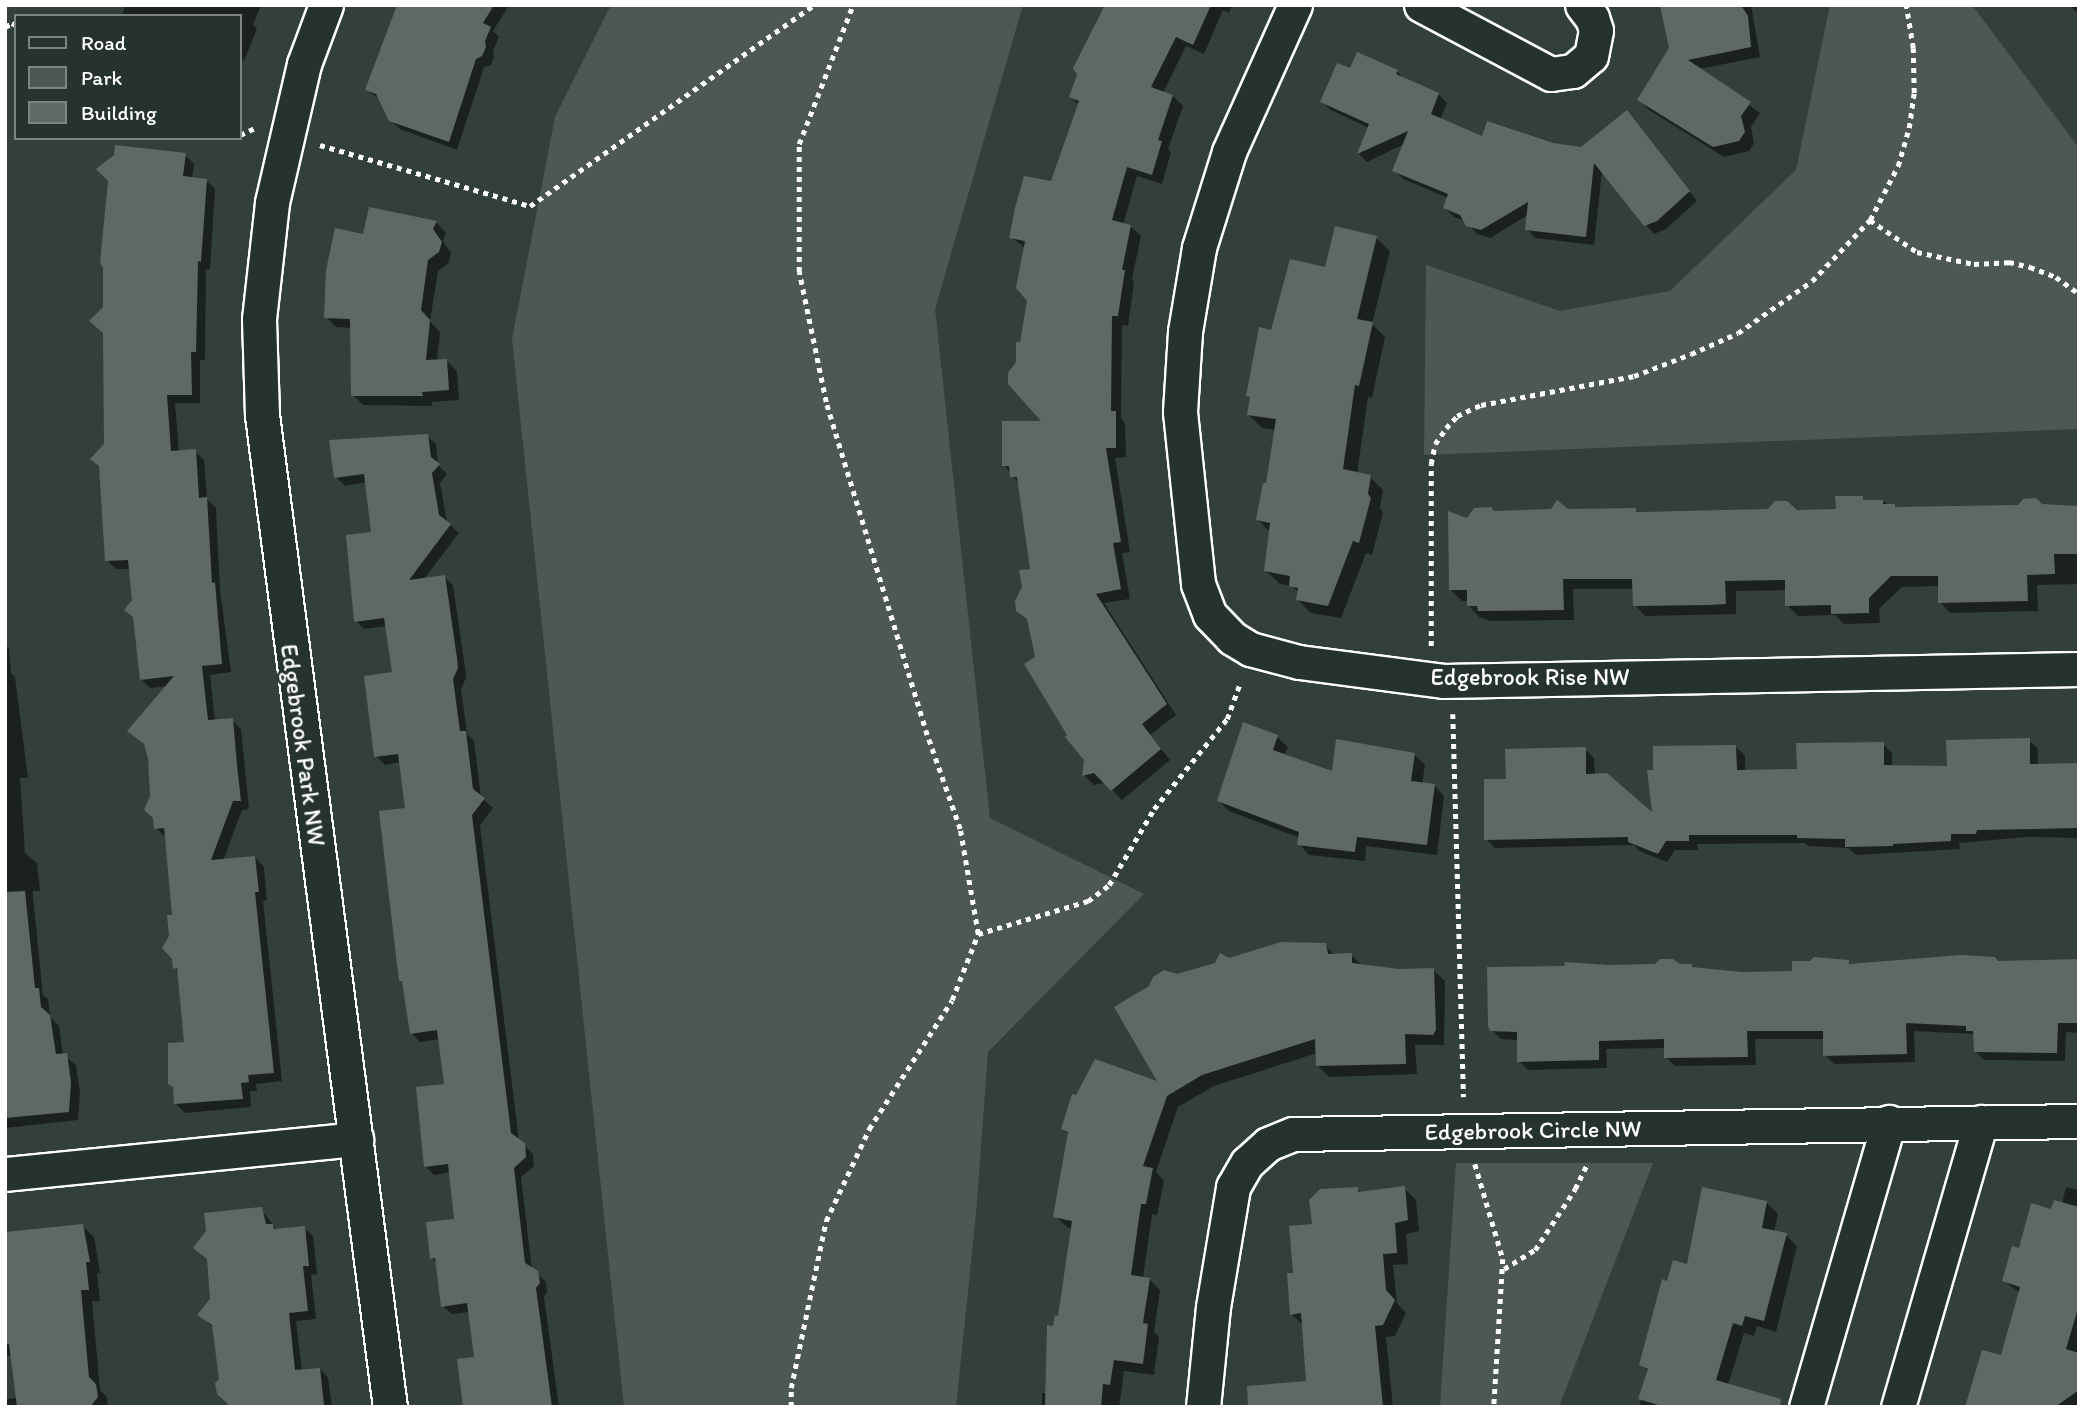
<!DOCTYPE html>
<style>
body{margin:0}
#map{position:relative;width:2084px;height:1412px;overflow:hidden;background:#333f3a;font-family:Itim,sans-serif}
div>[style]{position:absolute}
.green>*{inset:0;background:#4d5853}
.shadow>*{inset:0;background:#0007}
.building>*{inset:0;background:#5f6964}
.path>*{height:4.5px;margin-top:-2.25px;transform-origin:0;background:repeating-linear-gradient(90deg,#fff 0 5px,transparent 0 10px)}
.roads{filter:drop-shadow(2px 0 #fff) drop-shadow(-2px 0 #fff) drop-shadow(0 2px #fff) drop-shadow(0 -2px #fff)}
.minor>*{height:33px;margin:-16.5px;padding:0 16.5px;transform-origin:16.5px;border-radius:16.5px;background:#26332d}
span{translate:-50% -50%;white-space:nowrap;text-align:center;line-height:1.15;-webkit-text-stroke:5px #26332d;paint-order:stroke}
.street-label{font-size:24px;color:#fff}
.frame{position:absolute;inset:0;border:7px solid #fff;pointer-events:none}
.legend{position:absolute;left:14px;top:14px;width:228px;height:126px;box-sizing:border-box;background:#26332d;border:2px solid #7d8581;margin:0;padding:9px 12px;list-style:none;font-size:21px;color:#fff}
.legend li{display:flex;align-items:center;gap:14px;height:35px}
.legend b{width:35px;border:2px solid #7d8581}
</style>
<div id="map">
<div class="green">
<i style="clip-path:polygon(611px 5px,1023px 5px,935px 309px,990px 818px,1144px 894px,988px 1052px,976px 1214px,956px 1407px,624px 1407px,512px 339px,555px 117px)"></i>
<i style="clip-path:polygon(1830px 5px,1972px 5px,2079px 148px,2079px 429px,1424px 455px,1426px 265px,1560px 311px,1670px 291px,1796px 170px)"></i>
<i style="clip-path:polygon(1456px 1163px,1653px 1163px,1559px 1407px,1440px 1407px)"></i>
</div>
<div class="shadow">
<i style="clip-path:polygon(126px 5px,261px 5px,253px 25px,257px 29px,244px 61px,240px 59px,240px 16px,121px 16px)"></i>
<i style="clip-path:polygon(426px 5px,509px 5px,493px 31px,499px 37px,493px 51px,494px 57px,491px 65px,484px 67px,457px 150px,400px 129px,390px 120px,381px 100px,367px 90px)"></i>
<i style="clip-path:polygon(1106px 5px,1232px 5px,1229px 13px,1223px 10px,1204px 54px,1186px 46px,1163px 93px,1173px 96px,1183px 106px,1168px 149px,1171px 152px,1162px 184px,1137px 176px,1123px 225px,1130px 226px,1141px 236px,1132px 279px,1134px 282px,1128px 326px,1122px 325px,1121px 418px,1125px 423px,1126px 457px,1115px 458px,1130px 552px,1122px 553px,1130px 599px,1104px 603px,1176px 715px,1150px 735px,1170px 760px,1122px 800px,1105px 783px,1094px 785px,1084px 775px,1086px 759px,1037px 658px,1030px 622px,1018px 611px,1032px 570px,1020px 485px,1004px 465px,1045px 423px,1017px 363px,1029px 301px,1025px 248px,1011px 237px,1052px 183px,1079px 105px,1071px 97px)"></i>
<i style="clip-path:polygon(1662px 5px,1751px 5px,1760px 57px,1699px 69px,1760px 113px,1751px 127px,1754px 143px,1749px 151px,1724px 157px,1649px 110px,1639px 100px,1671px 49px)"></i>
<i style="clip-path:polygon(2070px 5px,2079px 5px,2079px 15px)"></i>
<i style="clip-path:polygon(1351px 70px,1397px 71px,1405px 80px,1438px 94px,1447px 103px,1440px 120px,1483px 138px,1582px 149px,1635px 121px,1697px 201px,1666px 229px,1654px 234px,1602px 171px,1594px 245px,1535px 238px,1527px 229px,1528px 215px,1490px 238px,1477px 234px,1466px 221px,1454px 217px,1445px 208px,1448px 198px,1403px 179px,1394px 170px,1404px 144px,1367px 162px,1359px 154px,1369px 128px,1331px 110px,1322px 102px)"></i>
<i style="clip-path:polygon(185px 155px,194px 164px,192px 179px,206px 180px,215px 189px,210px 270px,206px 269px,205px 360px,200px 360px,200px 403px,175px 403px,179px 452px,195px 451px,204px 460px,207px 499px,216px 508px,220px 590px,231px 672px,210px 675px,215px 721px,232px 720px,241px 729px,249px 809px,242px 810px,223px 861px,255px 857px,264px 867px,267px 900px,263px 901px,282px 1081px,256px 1084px,257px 1091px,250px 1091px,251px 1107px,185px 1113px,176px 1104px,186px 1043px,180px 973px,175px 968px,171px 936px,174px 916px,165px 837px,156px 828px,146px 746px,130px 731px,168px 686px,150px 688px,141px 679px,131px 569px,116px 569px,107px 560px,105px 308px)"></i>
<i style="clip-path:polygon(436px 222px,446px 233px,443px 241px,451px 253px,449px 263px,438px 271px,430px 321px,440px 332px,437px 361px,446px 360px,457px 371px,459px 400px,432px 402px,432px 406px,363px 405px,353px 395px,352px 328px,336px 327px,326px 317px,364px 236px)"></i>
<i style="clip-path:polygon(1376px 238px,1390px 251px,1372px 324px,1385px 337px,1372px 398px,1368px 397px,1357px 474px,1370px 477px,1383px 490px,1380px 508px,1383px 513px,1372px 555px,1366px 553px,1341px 618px,1311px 613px,1298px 600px,1299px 593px,1292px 586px,1280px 584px,1266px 571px,1270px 532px,1258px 520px,1268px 485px,1276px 430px,1262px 428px,1249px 415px,1251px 399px,1248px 395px,1272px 332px,1326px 269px)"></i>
<i style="clip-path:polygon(427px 436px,436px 444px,438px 465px,447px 474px,440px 483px,447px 522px,459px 533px,424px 579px,444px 577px,453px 585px,465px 668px,466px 678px,461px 689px,467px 734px,474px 741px,481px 797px,493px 808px,480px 825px,519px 1141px,533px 1154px,534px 1166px,521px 1177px,532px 1270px,546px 1282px,547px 1292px,544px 1297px,559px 1407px,456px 1407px,465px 1404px,476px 1358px,470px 1312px,452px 1314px,443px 1306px,437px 1264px,432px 1258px,456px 1221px,451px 1172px,434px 1175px,425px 1166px,446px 1086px,440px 1039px,420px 1042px,411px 1033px,404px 984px,401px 980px,406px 809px,400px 762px,385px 765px,376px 756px,394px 674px,387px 626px,364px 629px,356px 621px,373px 533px,367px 482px,345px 486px,336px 477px)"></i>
<i style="clip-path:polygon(1862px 498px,1866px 502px,1882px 501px,1898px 509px,2079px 506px,2079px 584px,2037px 585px,2038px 611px,1950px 613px,1940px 602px,1940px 586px,1902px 587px,1879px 609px,1880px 623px,1844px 624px,1835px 615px,1798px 616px,1787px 605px,1787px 590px,1736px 591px,1736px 614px,1645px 616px,1635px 605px,1634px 589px,1573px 589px,1574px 620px,1490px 621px,1479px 617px,1469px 606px,1468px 601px,1462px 601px,1451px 590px,1467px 520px,1494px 512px,1837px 511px)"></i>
<i style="clip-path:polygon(5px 645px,9px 648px,11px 673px,15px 677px,28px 778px,20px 778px,25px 853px,37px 863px,40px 891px,33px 891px,33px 897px,43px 995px,48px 999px,50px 1017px,59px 1026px,63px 1055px,76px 1065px,80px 1093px,78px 1120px,5px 1128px)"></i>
<i style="clip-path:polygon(1244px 724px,1277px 737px,1288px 747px,1284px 756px,1334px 774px,1414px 754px,1425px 765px,1422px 784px,1434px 785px,1444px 796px,1437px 855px,1366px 846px,1365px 861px,1309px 855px,1299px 844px,1300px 838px,1229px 811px,1219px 801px)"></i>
<i style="clip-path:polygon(2029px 740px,2038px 749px,2038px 766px,2079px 765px,2079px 838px,2027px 837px,1959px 843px,1960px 849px,1856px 855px,1848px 848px,1808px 846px,1805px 843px,1697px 844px,1698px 850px,1675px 850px,1667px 862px,1639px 851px,1634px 845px,1495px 848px,1486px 839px,1508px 781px,1585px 749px,1594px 758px,1595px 775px,1654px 816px,1735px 746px,1745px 756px,1745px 772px,1799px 771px,1883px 744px,1892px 753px,1892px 767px,1948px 768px)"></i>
<i style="clip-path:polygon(1325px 945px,1335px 955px,1351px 955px,1363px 966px,1399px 971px,1433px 970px,1445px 981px,1444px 1045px,1415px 1045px,1417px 1074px,1329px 1077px,1317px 1065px,1317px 1053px,1214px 1086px,1178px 1107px,1156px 1172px,1164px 1181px,1157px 1215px,1152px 1214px,1143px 1278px,1149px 1279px,1160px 1290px,1154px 1332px,1159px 1337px,1154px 1375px,1124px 1371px,1119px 1407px,1042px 1407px,1042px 1393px,1047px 1393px,1054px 1328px,1060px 1318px,1073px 1229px,1067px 1227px,1055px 1216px,1069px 1135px,1063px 1128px,1161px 1084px,1177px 976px,1229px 960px)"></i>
<i style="clip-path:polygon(2079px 960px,2079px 1033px,2066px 1032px,2065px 1061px,1984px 1060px,1975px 1051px,1975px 1037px,1972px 1034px,1914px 1031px,1915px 1062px,1834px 1064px,1825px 1055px,1825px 1039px,1755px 1039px,1756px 1065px,1675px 1066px,1666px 1057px,1666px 1048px,1606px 1049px,1607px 1068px,1528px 1070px,1519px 1061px,1519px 1040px,1501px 1039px,1492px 1030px,1608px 967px,1692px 966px,1695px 969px,1741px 973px,1794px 973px,1848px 962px,1852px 965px)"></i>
<i style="clip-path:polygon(2066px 1187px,2079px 1190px,2079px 1407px,1967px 1407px,2002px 1357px,2020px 1293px,2004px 1281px,2020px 1251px,2062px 1204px)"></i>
<i style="clip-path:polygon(1404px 1188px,1416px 1200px,1419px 1231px,1406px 1234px,1408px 1264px,1393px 1265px,1397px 1303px,1406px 1313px,1395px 1336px,1386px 1337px,1393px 1407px,1280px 1407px,1308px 1382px,1304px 1326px,1291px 1314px,1295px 1274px,1313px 1226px,1357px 1189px,1361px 1193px)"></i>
<i style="clip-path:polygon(1767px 1203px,1778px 1214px,1774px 1232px,1786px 1235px,1797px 1246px,1776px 1332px,1757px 1326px,1754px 1336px,1744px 1333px,1728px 1385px,1755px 1407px,1639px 1407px,1649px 1372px,1641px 1364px,1668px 1283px)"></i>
<i style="clip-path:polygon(261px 1209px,277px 1230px,304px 1228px,313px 1236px,317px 1274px,311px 1275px,316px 1319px,296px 1321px,302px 1371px,320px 1369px,328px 1378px,332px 1407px,231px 1407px,220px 1380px,214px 1328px,199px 1315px,211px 1300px,209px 1261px,195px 1248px)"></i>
<i style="clip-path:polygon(82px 1226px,94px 1237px,100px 1273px,97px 1273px,100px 1301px,92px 1301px,100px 1390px,107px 1397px,108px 1407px,5px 1407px,5px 1399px,18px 1398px,13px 1355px,5px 1356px,5px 1233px)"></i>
</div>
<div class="building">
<i style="clip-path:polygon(397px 5px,494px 5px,483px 23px,491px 27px,485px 41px,486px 47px,482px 56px,476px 59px,449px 142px,389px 121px,376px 94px,365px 90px)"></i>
<i style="clip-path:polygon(1105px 5px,1211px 5px,1193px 45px,1176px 37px,1151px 87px,1173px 95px,1158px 140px,1162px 141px,1152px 175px,1127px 167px,1112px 220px,1131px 225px,1122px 270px,1125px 270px,1118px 316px,1112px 316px,1111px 411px,1116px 411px,1116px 448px,1106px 448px,1121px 542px,1113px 543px,1121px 589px,1096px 594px,1167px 704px,1142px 724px,1161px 749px,1111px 791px,1094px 773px,1082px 776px,1084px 760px,1065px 737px,1067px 735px,1024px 664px,1035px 657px,1027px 619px,1016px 611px,1015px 601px,1022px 587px,1019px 570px,1030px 569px,1017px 477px,1010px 477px,1009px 466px,1002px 466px,1002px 421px,1041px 421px,1008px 384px,1008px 373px,1016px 362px,1016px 342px,1020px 342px,1027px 301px,1016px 288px,1025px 241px,1009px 238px,1015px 208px,1024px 176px,1051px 181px,1079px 101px,1069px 97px,1077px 75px,1073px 68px)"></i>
<i style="clip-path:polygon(1660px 5px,1741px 5px,1748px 16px,1751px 47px,1688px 60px,1751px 102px,1741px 116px,1745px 132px,1739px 141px,1713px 147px,1637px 100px,1669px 48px)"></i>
<i style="clip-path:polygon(1357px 52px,1398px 70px,1396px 74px,1439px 93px,1431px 114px,1482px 136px,1487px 121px,1553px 143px,1581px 147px,1627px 110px,1690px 191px,1657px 221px,1644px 226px,1594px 163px,1586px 237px,1525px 230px,1528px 202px,1481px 230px,1466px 226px,1460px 215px,1443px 208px,1448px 194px,1392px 171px,1408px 131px,1357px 154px,1369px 124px,1320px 102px,1337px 63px,1350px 68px)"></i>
<i style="clip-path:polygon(115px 145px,186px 153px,183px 176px,207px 179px,201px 262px,198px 261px,196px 352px,191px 352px,192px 395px,167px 395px,171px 451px,196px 449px,199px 498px,207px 497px,212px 583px,215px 582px,222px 664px,202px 666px,208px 720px,233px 718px,237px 765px,241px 801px,233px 801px,211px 860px,255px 856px,259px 892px,255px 892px,274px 1073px,248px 1075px,249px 1082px,241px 1083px,243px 1099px,174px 1104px,173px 1087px,168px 1084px,168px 1043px,184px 1042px,177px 968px,173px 969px,172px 959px,162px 948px,169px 936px,167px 915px,172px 915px,164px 828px,154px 829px,153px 818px,144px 810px,150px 796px,148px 759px,144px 744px,127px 731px,174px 676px,140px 680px,133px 617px,124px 610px,132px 600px,128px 560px,105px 561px,99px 466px,90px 459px,104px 444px,103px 333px,89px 321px,103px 307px,103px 267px,100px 263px,108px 181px,96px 169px,114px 155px)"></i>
<i style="clip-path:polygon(369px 207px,437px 221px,433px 229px,442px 242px,439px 252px,428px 260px,421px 310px,430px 320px,426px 360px,447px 359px,449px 390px,422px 392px,423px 396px,351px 396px,350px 319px,324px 318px,326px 270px,335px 228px,363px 234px)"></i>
<i style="clip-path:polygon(1335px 226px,1377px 236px,1357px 319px,1373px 322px,1359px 386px,1355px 385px,1343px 469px,1371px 475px,1368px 494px,1371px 498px,1359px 543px,1353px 541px,1328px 606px,1296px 600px,1298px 588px,1289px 586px,1290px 576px,1264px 571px,1270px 523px,1256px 520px,1263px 483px,1266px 483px,1276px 419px,1247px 415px,1250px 397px,1246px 396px,1259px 327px,1271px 330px,1290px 259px,1325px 267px)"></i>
<i style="clip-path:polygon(428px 434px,431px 457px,440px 464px,432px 473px,439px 515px,451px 524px,409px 580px,445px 575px,457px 658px,458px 668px,453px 679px,460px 731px,466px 731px,473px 789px,485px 798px,472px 815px,511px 1133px,525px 1143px,526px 1157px,514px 1168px,525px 1263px,538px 1271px,540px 1283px,536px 1288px,552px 1407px,463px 1407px,457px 1359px,474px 1357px,467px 1303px,441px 1307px,435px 1258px,430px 1259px,426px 1222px,454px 1219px,448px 1164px,424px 1167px,416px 1087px,444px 1084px,437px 1030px,410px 1034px,402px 981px,399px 981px,379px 811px,405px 808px,398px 754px,374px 757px,364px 676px,392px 672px,384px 618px,354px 622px,346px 535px,371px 532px,364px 474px,334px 478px,329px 440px)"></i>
<i style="clip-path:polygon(1835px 496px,1863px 496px,1863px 500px,1883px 500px,1883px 504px,1895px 504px,1895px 507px,2018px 505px,2023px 499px,2036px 498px,2042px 504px,2079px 506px,2079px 554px,2054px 554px,2055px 574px,2027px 575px,2028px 601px,1938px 603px,1938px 576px,1891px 576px,1869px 598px,1869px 613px,1831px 614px,1831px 605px,1785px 606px,1785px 580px,1725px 581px,1726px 604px,1708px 605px,1633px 606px,1632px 579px,1563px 579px,1564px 610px,1478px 611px,1477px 606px,1467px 606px,1467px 590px,1449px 590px,1448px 511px,1467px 518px,1474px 508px,1491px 507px,1494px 511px,1551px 509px,1557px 500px,1568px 509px,1636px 508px,1636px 512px,1768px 509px,1775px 501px,1787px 501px,1797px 510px,1836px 509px)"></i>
<i style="clip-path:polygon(1243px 722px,1278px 735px,1273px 750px,1332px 771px,1336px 739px,1415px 753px,1411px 781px,1435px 784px,1427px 845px,1357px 837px,1355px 852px,1297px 845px,1299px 832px,1217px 801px)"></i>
<i style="clip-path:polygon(2030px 738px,2030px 764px,2079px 763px,2079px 828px,1977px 830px,1976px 834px,1951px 834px,1951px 841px,1893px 844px,1893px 846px,1845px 847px,1845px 839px,1797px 838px,1797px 835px,1689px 835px,1689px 841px,1666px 841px,1658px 854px,1628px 842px,1628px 837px,1484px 840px,1484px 779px,1506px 779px,1505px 749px,1586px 747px,1586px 774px,1607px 773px,1652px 812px,1647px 770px,1653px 770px,1653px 746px,1736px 745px,1737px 770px,1797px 769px,1796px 743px,1884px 742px,1884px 765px,1947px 766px,1946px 740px)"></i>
<i style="clip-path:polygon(25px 891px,35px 988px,39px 988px,41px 1007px,50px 1015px,56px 1054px,67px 1053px,71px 1082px,69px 1112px,5px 1118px,5px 892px)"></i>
<i style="clip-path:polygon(1281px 942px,1326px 943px,1328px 954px,1352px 953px,1352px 963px,1399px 969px,1434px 968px,1436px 1030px,1433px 1035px,1405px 1034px,1406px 1064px,1316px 1066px,1315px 1039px,1202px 1075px,1167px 1096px,1143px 1166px,1153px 1168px,1146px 1204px,1141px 1204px,1131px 1275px,1150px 1278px,1143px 1323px,1148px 1324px,1143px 1364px,1114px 1360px,1110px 1385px,1103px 1384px,1101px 1407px,1045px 1407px,1047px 1325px,1053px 1326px,1055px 1315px,1058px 1316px,1072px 1221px,1053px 1217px,1068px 1132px,1061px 1129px,1072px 1094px,1076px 1095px,1095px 1059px,1157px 1081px,1114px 1007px,1149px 986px,1153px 977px,1164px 970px,1177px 974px,1215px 963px,1220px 953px,1229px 958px)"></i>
<i style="clip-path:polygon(1961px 955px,1995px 957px,1998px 961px,2079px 959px,2079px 1023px,2058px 1023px,2057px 1053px,1974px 1052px,1973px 1031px,1966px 1031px,1966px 1026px,1906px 1023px,1907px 1054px,1823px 1056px,1823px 1031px,1747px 1031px,1748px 1057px,1664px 1058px,1664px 1039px,1599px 1041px,1599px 1060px,1517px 1062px,1517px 1032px,1490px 1031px,1488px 1026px,1487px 967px,1565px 966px,1564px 962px,1608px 965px,1655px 964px,1660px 959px,1673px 959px,1680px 964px,1692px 964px,1692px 967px,1741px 972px,1792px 971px,1792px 961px,1810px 961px,1814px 957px,1849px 960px,1849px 964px)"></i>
<i style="clip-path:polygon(1405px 1186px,1408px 1220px,1395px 1223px,1397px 1253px,1383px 1254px,1386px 1290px,1395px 1300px,1383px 1325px,1375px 1326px,1383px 1407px,1248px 1407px,1247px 1386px,1306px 1381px,1301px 1313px,1290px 1315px,1287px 1273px,1293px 1273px,1289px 1226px,1312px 1224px,1309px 1200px,1320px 1189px,1358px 1187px,1358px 1192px)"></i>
<i style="clip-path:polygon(1702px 1187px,1767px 1201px,1762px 1228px,1787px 1233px,1764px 1321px,1745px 1316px,1742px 1326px,1733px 1323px,1716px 1380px,1781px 1399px,1780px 1407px,1665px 1407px,1638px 1399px,1648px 1369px,1639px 1365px,1662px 1279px,1667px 1281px,1673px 1260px,1687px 1264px)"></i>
<i style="clip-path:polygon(2054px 1200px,2079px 1207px,2079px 1305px,2066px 1349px,2079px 1353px,2079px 1390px,2055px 1407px,1965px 1407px,1982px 1350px,2001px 1355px,2020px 1287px,2002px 1281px,2012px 1246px,2019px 1248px,2031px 1203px,2051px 1209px)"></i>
<i style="clip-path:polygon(262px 1207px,266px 1224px,273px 1224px,274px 1229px,305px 1226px,309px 1266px,303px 1266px,308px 1311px,289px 1313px,295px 1370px,320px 1368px,324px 1405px,231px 1407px,217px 1394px,215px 1383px,219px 1379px,212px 1325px,197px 1315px,210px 1299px,207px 1259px,193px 1248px,206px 1231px,204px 1213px)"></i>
<i style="clip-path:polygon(83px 1224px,90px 1262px,86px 1262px,89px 1290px,81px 1290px,89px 1377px,96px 1384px,98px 1397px,90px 1407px,17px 1407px,9px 1344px,5px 1344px,5px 1232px)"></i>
</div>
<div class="path">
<i style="left:5px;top:27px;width:8px;rotate:-30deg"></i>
<i style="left:12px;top:23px;width:4px;rotate:27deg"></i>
<i style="left:240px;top:135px;width:17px;rotate:-25deg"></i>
<i style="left:320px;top:145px;width:219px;rotate:16.2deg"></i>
<i style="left:530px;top:206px;width:348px;rotate:-35.3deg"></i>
<i style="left:1870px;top:220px;width:57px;rotate:34.2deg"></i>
<i style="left:1917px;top:252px;width:58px;rotate:11.9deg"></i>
<i style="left:1974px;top:264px;width:35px;rotate:-3deg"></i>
<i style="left:2009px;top:262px;width:22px;rotate:13deg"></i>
<i style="left:2030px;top:267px;width:28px;rotate:21deg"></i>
<i style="left:2056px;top:277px;width:29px;rotate:36deg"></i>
<i style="left:1431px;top:646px;width:182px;rotate:-90deg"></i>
<i style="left:1431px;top:464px;width:20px;rotate:-79deg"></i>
<i style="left:1435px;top:444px;width:19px;rotate:-55deg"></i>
<i style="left:1446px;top:428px;width:16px;rotate:-47deg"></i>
<i style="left:1457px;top:416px;width:26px;rotate:-25deg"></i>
<i style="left:1481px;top:405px;width:156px;rotate:-10.7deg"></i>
<i style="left:1634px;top:376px;width:61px;rotate:-21.1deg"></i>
<i style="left:1691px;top:354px;width:51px;rotate:-24.1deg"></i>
<i style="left:1738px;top:333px;width:90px;rotate:-35.1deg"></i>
<i style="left:1812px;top:281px;width:84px;rotate:-46.4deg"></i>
<i style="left:1870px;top:220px;width:61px;rotate:-62.6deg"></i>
<i style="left:1898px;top:166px;width:40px;rotate:-74deg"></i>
<i style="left:1909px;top:128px;width:35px;rotate:-82deg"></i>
<i style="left:1914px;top:93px;width:45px;rotate:-91.3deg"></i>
<i style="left:1913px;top:48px;width:44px;rotate:-99.2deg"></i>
<i style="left:1453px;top:714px;width:383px;rotate:88.4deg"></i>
<i style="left:978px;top:934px;width:115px;rotate:-16.7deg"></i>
<i style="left:1088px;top:901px;width:26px;rotate:-37deg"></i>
<i style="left:1109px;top:885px;width:88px;rotate:-59.4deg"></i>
<i style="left:1154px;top:809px;width:116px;rotate:-51deg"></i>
<i style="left:1227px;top:719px;width:38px;rotate:-70deg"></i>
<i style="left:1475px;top:1164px;width:99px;rotate:73.6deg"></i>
<i style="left:1503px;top:1259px;width:148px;rotate:93.5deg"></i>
<i style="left:1504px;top:1269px;width:36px;rotate:-32deg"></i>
<i style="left:1535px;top:1250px;width:73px;rotate:-56.7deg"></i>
<i style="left:1575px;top:1189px;width:30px;rotate:-64deg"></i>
<i style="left:791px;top:1407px;width:19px;rotate:-90deg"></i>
<i style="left:791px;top:1388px;width:171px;rotate:-78.2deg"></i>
<i style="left:826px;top:1221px;width:102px;rotate:-64.9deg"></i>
<i style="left:869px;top:1129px;width:153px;rotate:-57.2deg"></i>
<i style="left:952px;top:1000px;width:71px;rotate:-68.5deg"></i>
<i style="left:978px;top:934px;width:107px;rotate:-99.7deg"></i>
<i style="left:960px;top:829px;width:100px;rotate:-109.3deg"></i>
<i style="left:927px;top:735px;width:348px;rotate:-106.9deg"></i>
<i style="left:826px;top:402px;width:133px;rotate:-101.7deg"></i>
<i style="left:799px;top:272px;width:128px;rotate:-90deg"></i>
<i style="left:799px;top:144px;width:149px;rotate:-68.8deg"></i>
</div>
<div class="roads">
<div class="minor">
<i style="left:326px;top:5px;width:63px;rotate:110.4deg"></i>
<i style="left:304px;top:64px;width:143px;rotate:103deg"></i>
<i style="left:272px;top:203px;width:117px;rotate:96.4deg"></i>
<i style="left:259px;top:319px;width:96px;rotate:88.2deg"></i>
<i style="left:262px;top:415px;width:1000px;rotate:82.65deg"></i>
<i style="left:1295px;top:5px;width:161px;rotate:114.2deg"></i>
<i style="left:1229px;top:152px;width:101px;rotate:107.4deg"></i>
<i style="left:1199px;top:248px;width:85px;rotate:99.5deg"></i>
<i style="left:1185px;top:332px;width:80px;rotate:93.6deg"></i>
<i style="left:1180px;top:412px;width:173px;rotate:84deg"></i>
<i style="left:1198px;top:584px;width:33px;rotate:69deg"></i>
<i style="left:1210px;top:615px;width:32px;rotate:46deg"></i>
<i style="left:1232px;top:638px;width:21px;rotate:31deg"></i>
<i style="left:1250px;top:649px;width:51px;rotate:14.9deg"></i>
<i style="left:1299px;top:662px;width:145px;rotate:7.5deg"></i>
<i style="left:1443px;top:681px;width:636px;rotate:-1.08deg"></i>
<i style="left:1421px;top:5px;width:147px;rotate:28deg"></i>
<i style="left:1551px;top:74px;width:22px;rotate:-8deg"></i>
<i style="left:1573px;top:71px;width:23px;rotate:-40deg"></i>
<i style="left:1591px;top:56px;width:26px;rotate:-79deg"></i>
<i style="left:1596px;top:30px;width:13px;rotate:-108deg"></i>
<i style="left:1592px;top:18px;width:16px;rotate:-128deg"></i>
<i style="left:5px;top:1174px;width:353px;rotate:-5.7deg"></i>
<i style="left:1203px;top:1407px;width:100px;rotate:-84.3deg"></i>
<i style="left:1213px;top:1307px;width:122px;rotate:-80.5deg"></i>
<i style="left:1233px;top:1187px;width:28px;rotate:-60deg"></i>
<i style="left:1247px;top:1163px;width:28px;rotate:-42deg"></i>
<i style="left:1268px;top:1144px;width:27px;rotate:-22deg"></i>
<i style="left:1293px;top:1134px;width:786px;rotate:-0.95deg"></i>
<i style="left:1806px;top:1407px;width:297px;rotate:-73.8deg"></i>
<i style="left:1898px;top:1407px;width:297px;rotate:-73.8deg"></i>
</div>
</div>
<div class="street-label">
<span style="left:1530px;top:677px">Edgebrook Rise NW</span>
<span style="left:303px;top:745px;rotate:82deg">Edgebrook Park NW</span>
<span style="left:1533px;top:1130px;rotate:-1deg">Edgebrook Circle NW</span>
</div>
<div class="frame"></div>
<ul class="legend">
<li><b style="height:9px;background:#26332d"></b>Road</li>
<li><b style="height:19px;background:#4d5853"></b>Park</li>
<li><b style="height:19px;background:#5f6964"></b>Building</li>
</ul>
</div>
